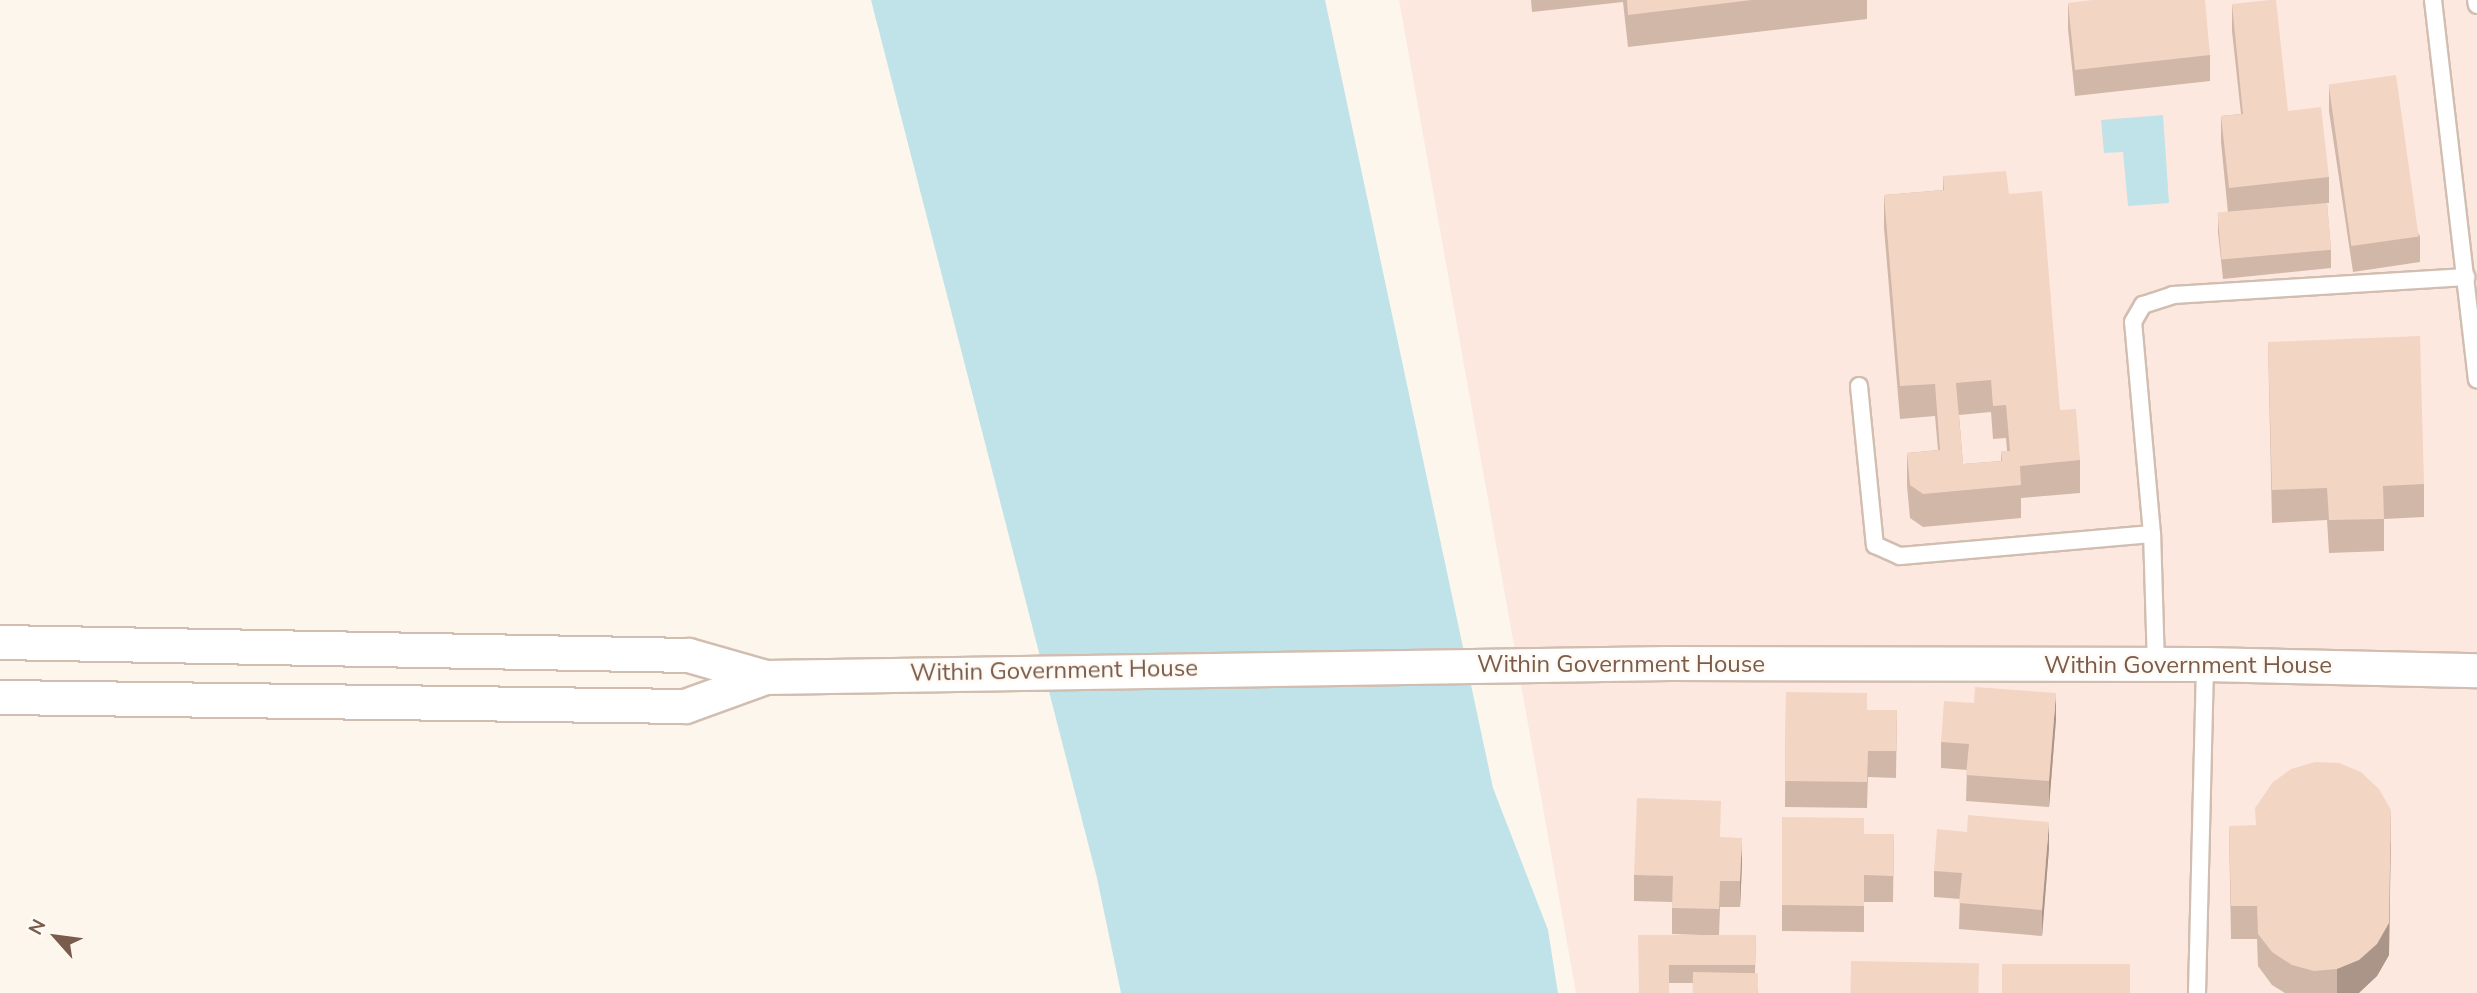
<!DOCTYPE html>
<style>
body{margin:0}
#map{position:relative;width:2477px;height:993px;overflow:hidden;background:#fdf6ec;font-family:"Nunito Sans",sans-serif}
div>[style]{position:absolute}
.commercial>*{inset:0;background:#fde8e0}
.water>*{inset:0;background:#bfe3e8}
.roads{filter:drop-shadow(2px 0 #d1beb0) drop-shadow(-2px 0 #d1beb0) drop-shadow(0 2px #d1beb0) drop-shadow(0 -2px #d1beb0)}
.service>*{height:16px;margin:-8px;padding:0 8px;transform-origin:8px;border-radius:8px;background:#fff}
.minor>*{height:33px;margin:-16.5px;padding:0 16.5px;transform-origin:16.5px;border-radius:16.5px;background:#fff}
.wall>*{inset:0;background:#d1b7a8}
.shaded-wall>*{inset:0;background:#aa9588}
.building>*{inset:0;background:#f3d5c3;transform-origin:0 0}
span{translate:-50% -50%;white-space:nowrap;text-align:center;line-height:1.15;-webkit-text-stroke:5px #fffaf3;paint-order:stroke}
.street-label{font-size:24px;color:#7a5c4d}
.north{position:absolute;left:21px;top:902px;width:70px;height:70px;-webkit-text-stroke:5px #fffaf3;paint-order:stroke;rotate:298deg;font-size:19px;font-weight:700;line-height:28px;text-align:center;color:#7a5c4d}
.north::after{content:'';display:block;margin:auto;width:24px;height:32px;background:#7a5c4d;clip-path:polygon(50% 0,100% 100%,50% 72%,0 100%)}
</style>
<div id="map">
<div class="commercial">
<i style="clip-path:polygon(1399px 0,2477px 0,2477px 993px,1576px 993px)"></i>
</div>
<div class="water">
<i style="clip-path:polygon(871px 0,1325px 0,1493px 788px,1548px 930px,1558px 993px,1121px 993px,1097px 878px)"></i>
<i style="clip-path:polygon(2163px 115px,2169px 203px,2128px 206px,2123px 152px,2104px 153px,2101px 120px)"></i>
</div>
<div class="roads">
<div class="service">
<i style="left:2433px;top:0;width:382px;rotate:83.4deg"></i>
<i style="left:2476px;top:0;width:5px;rotate:79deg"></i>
<i style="left:1859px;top:386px;width:160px;rotate:84.3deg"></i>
<i style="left:1875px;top:545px;width:27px;rotate:24deg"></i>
<i style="left:1900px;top:556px;width:253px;rotate:-5deg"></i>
<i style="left:2156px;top:666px;width:132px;rotate:-91.7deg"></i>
<i style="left:2152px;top:534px;width:213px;rotate:-95.1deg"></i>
<i style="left:2133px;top:322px;width:20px;rotate:-60deg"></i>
<i style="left:2143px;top:305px;width:32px;rotate:-18deg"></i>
<i style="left:2173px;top:295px;width:294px;rotate:-3.5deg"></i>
<i style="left:2197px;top:993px;width:329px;rotate:-88.6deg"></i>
</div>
<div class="minor">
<i style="left:0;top:642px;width:688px;rotate:1.08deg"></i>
<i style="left:688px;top:655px;width:80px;rotate:15.9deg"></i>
<i style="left:765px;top:677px;width:905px;rotate:-0.89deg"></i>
<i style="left:1670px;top:663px;width:535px;rotate:0.11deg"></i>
<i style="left:2205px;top:664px;width:272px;rotate:1.3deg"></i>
<i style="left:0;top:697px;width:685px;rotate:0.75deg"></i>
<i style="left:685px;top:706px;width:85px;rotate:-19.9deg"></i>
</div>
</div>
<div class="wall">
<i style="clip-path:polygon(1531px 0,1867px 0,1867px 19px,1628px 47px,1623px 2px,1532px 12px)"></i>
<i style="clip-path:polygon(2068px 3px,2210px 55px,2210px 81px,2075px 96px,2068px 29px)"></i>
<i style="clip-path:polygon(2232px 4px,2288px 111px,2329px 177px,2329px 203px,2327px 203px,2331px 250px,2331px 268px,2223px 279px,2218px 232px,2218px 214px,2228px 213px,2221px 142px,2221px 116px,2241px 114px,2232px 31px)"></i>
<i style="clip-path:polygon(2329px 85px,2420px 236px,2420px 262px,2353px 272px,2329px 111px)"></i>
<i style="clip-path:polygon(evenodd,1943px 176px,2009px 194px,2060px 410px,2080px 460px,2080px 493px,2021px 498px,2021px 518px,1923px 527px,1910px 518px,1907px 486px,1907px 453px,1938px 450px,1935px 416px,1900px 419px,1884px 228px,1884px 195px,1943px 190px,1943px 176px,1991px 412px,1993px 439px,2006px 438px,2007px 451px,2001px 451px,2001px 461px,1963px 464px,1959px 415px,1991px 412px)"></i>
<i style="clip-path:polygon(2268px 342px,2424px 484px,2424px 517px,2384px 519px,2384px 551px,2329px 553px,2327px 520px,2272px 523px)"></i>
<i style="clip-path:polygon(1786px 692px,1867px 710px,1897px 710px,1896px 778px,1868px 777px,1867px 808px,1785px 807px)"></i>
<i style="clip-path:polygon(2056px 719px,2049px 807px,1966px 801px,1967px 770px,1941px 768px,1941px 742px)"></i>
<i style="clip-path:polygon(1782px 817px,1864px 834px,1894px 834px,1893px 902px,1864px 902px,1864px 932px,1782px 931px)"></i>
<i style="clip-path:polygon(2229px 826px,2391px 843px,2389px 955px,2377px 976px,2358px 993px,2285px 993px,2272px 985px,2258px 966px,2257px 939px,2231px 939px)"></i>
<i style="clip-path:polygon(1721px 837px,1742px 864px,1740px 907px,1720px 907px,1719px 935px,1756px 935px,1755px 973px,1758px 993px,1692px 983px,1669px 983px,1638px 993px,1702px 935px,1672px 934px,1672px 902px,1634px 901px,1634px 875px)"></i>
<i style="clip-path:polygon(2049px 848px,2042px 936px,1959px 929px,1960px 899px,1934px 897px,1934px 871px)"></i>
</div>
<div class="shaded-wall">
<i style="clip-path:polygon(2056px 693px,2056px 719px,2049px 807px,2049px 781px)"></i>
<i style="clip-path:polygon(2391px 810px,2389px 955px,2377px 976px,2359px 993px,2337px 993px,2337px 969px)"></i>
<i style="clip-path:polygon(2049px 822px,2049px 848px,2042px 936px,2042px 910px)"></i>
<i style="clip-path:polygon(1742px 838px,1742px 864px,1740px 907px,1740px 881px)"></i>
</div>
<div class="building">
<i style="clip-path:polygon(1627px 0,1752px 0,1628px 15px)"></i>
<i style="clip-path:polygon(2092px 0,2205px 0,2210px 55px,2075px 70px,2068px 3px)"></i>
<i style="clip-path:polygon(2270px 0,2276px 0,2288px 111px,2321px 107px,2329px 177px,2229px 188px,2221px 116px,2243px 114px,2232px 4px)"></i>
<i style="left:2396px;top:75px;width:163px;height:68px;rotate:82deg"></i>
<i style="clip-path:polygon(evenodd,2006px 171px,2009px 194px,2042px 191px,2060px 410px,2076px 409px,2080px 460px,2020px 466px,2021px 485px,1923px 494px,1910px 485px,1907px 453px,1940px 450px,1935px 384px,1900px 386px,1884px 195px,1944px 190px,1943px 176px,2006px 171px,1991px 380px,1993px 406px,2006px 405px,2010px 451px,2001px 451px,2002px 461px,1963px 464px,1956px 383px,1991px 380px)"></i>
<i style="left:2327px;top:203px;width:47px;height:110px;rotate:85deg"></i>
<i style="clip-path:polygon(2420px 336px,2424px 484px,2383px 486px,2384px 519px,2329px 520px,2327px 488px,2272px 490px,2268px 342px)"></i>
<i style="clip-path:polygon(1975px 687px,2056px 693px,2049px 781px,1966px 775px,1969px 744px,1941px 742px,1944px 701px,1974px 703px)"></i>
<i style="clip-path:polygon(1786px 692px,1867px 693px,1867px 710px,1897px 710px,1896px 751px,1868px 751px,1867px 782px,1785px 781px)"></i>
<i style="clip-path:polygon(2315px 762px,2339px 763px,2361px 772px,2379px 789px,2391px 810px,2389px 923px,2377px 944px,2359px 960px,2337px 969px,2314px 971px,2292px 965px,2272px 952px,2258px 934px,2257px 906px,2231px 906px,2229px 826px,2256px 825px,2255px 808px,2273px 782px,2291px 769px)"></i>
<i style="clip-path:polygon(1637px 798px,1721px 801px,1720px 837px,1742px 838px,1740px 881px,1720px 881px,1719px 909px,1672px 908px,1673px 876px,1634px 875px)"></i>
<i style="clip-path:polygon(1968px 815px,2049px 822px,2042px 910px,1959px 903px,1962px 873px,1934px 871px,1937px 829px,1967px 832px)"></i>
<i style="clip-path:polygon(1782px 817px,1864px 818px,1864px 834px,1894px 834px,1893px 876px,1864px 875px,1864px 906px,1782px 905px)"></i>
<i style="clip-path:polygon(1638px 935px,1756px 935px,1755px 965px,1669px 965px,1669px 993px,1639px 993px)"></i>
<i style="left:1851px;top:961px;width:128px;height:32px;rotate:1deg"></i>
<i style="left:2002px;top:964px;width:128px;height:29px"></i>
<i style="left:1693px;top:972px;width:65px;height:21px;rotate:1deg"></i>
</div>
<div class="street-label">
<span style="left:1621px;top:665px">Within Government House</span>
<span style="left:2188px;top:666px">Within Government House</span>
<span style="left:1054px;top:671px;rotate:-1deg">Within Government House</span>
</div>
<div class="north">N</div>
</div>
